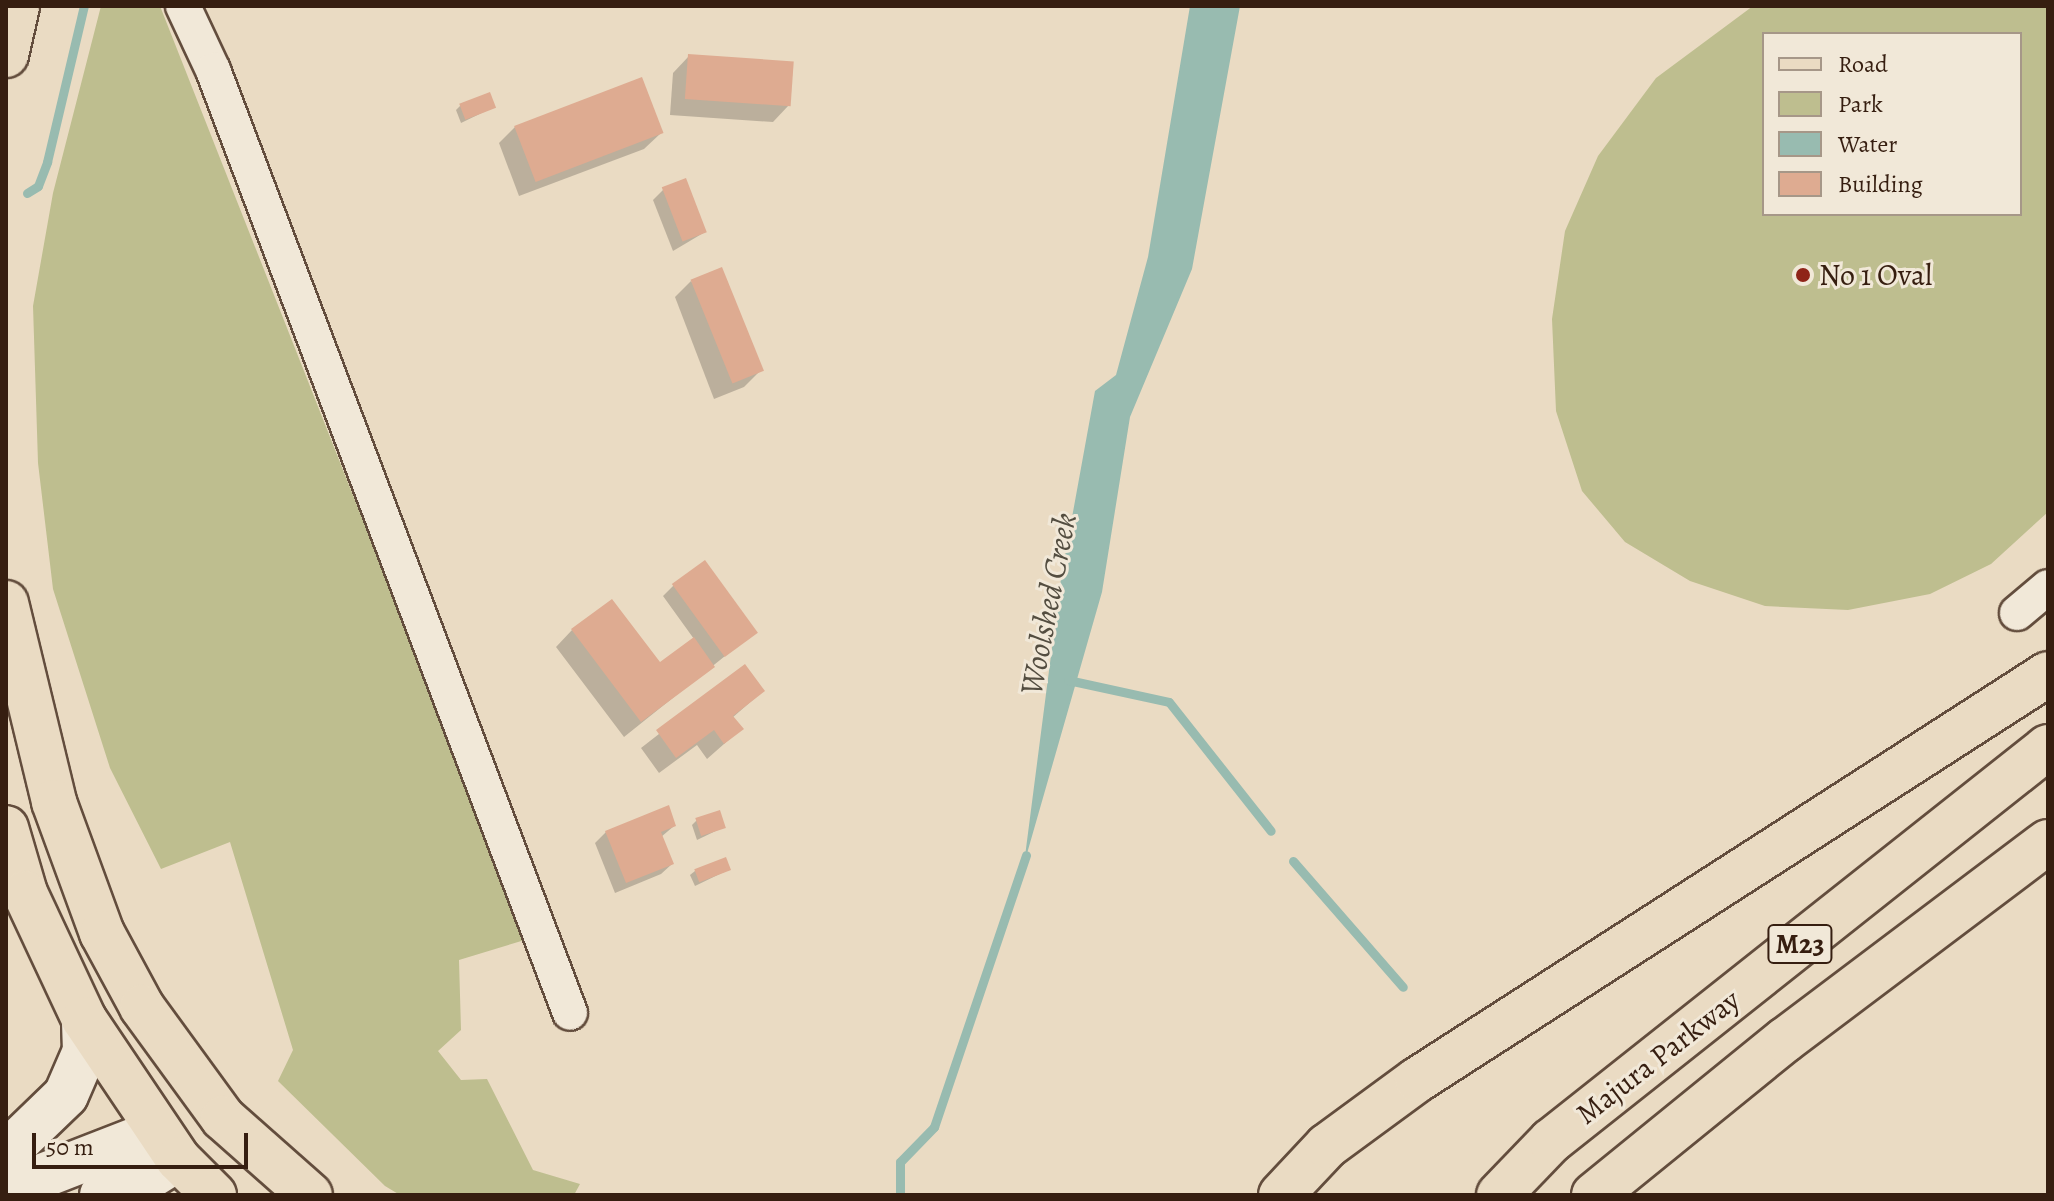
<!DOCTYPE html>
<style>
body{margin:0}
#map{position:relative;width:2054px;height:1201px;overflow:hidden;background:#eadbc3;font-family:Alegreya,serif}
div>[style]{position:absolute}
.green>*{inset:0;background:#bebe8f}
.water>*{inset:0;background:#98bbb0}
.shadow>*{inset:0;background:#0003}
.stream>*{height:9px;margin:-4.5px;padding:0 4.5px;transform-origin:4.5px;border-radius:4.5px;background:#98bbb0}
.building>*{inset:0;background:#deab91;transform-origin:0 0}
.roads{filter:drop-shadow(2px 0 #634d3d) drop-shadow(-2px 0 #634d3d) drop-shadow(0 2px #634d3d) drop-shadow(0 -2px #634d3d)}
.street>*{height:34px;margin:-17px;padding:0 17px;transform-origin:17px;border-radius:17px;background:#f1e8d8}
.secondary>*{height:44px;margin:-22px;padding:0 22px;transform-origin:22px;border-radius:22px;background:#f1e8d8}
.primary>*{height:44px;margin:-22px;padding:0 22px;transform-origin:22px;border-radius:22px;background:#eadbc3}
.highway>*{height:44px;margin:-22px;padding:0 22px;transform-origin:22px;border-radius:22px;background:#eadbc3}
.dots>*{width:22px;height:22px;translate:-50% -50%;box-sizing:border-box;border:4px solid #f1e8d8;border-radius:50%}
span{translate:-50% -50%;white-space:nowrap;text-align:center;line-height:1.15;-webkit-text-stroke:6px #f1e8d8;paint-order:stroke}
.shield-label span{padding:2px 6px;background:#f1e8d8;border:2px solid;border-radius:6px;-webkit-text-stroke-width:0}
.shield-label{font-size:28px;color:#361e10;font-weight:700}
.poi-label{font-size:30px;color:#361e10}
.left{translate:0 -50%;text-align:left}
.street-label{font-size:30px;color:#361e10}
.water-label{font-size:32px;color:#534d40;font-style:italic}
.frame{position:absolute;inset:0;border:8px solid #361e10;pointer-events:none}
.legend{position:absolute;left:1762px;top:32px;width:260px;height:184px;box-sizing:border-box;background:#f1e8d8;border:2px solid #a69788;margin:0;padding:10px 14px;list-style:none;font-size:24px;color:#361e10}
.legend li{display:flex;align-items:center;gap:16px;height:40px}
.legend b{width:40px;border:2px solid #a69788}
.scale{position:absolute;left:32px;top:1133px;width:216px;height:36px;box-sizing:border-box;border:4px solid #361e10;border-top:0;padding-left:10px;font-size:24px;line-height:28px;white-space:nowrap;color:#361e10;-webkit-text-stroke:6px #f1e8d8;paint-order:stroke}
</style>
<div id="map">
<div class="green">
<i style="clip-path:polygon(101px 6px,160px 6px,528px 939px,459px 960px,461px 1030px,438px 1051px,461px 1080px,487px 1079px,533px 1170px,580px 1184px,574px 1195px,400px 1195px,385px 1186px,278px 1081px,293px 1050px,230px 842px,161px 869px,110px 768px,53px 589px,38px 463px,33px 306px,53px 193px)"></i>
<i style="clip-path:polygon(evenodd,1753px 6px,2048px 6px,2048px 512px,1991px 564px,1930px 594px,1848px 610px,1765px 606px,1690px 581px,1625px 542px,1582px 491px,1556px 411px,1552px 319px,1565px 231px,1598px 156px,1656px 78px,1753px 6px,1764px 34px,2020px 34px,2020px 214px,1764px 214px,1764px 34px)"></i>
</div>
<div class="water">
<i style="clip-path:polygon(1190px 6px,1240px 6px,1192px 269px,1130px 417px,1102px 592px,1024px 864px,1061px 578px,1095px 391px,1116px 375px,1148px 257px)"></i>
</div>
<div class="shadow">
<i style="clip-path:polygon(689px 56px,789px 105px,773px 122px,670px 115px,673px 73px)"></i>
<i style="clip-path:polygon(461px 105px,494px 107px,461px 123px,456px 110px)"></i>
<i style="clip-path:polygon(515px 127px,661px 133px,644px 149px,519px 196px,499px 143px)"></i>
<i style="clip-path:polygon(664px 189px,705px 232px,673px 251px,653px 200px)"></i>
<i style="clip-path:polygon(691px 281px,760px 371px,744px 387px,714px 399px,675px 297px)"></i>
<i style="clip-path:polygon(674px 585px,755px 632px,624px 737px,556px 647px,572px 630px,659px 665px,694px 639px,663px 596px)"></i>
<i style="clip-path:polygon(745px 667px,763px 691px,732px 718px,741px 729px,707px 759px,697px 745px,659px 773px,641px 748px)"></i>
<i style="clip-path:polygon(697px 820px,724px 827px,697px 840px,692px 825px)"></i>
<i style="clip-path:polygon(674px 826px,661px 837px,672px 864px,661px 874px,615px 893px,595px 843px,606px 832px)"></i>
<i style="clip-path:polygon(728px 870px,695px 886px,690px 875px,695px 871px)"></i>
</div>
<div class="stream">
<i style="left:27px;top:193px;width:13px;rotate:-32deg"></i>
<i style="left:38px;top:186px;width:26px;rotate:-69deg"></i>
<i style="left:47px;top:162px;width:160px;rotate:-76.7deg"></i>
<i style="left:1068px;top:680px;width:103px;rotate:12.3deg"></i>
<i style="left:1169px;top:702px;width:164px;rotate:51.7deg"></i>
<i style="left:1293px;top:861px;width:167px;rotate:48.9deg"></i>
<i style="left:900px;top:1195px;width:33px;rotate:-90deg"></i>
<i style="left:900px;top:1162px;width:49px;rotate:-45.8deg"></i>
<i style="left:934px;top:1127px;width:287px;rotate:-71.3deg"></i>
</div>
<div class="building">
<i style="left:688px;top:54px;width:106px;height:45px;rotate:4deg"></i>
<i style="left:642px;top:77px;width:60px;height:137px;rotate:69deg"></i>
<i style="left:490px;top:92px;width:17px;height:33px;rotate:69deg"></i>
<i style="left:686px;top:178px;width:58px;height:26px;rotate:69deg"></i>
<i style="left:722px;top:267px;width:112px;height:34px;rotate:68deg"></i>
<i style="left:705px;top:560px;width:90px;height:41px;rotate:54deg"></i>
<i style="clip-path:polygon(612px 599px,660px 662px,694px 637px,715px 667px,641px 722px,571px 629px)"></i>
<i style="clip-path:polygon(745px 664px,765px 691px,733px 716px,744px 729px,724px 744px,714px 730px,676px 758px,656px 730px)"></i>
<i style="clip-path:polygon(669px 805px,676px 826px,661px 832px,674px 864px,626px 883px,605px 831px)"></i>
<i style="left:720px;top:810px;width:19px;height:26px;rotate:72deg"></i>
<i style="left:726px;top:857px;width:14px;height:34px;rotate:69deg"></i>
</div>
<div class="roads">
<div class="street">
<i style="left:183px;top:6px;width:71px;rotate:64.9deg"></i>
<i style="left:213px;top:70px;width:1008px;rotate:69.26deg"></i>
<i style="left:2017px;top:613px;width:40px;rotate:-40deg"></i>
</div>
<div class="secondary">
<i style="left:6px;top:1153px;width:83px;rotate:-44deg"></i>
<i style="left:66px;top:1095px;width:48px;rotate:-66.6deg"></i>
<i style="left:85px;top:1051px;width:32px;rotate:-92deg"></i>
<i style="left:6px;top:1190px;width:163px;rotate:-21.2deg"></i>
<i style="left:102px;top:1195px;width:43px;rotate:-18.9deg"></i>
<i style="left:143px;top:1181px;width:41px;rotate:-32.2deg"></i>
</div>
<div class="primary">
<i style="left:6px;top:55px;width:50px;rotate:-77.3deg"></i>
<i style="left:6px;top:603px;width:205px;rotate:76.4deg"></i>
<i style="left:54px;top:802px;width:140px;rotate:69.9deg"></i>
<i style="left:102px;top:933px;width:84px;rotate:61.6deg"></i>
<i style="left:142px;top:1007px;width:137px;rotate:53.9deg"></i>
<i style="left:223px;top:1118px;width:116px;rotate:41.5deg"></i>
<i style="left:6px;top:828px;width:68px;rotate:73.7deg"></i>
<i style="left:25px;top:893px;width:139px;rotate:64.9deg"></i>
<i style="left:84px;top:1019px;width:169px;rotate:56.1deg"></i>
<i style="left:178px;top:1159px;width:51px;rotate:45deg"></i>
</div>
<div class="highway">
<i style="left:1281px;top:1195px;width:67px;rotate:-46.8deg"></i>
<i style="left:1327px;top:1146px;width:112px;rotate:-36.3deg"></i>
<i style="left:1417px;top:1080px;width:750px;rotate:-32.76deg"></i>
<i style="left:1499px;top:1195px;width:75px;rotate:-46.1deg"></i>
<i style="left:1551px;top:1141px;width:634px;rotate:-38.41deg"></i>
<i style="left:1594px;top:1195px;width:246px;rotate:-39.1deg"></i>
<i style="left:1785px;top:1040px;width:329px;rotate:-37deg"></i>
</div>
</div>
<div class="dots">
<i style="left:1803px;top:275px;background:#8f2418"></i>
</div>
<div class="shield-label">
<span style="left:1800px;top:944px">M23</span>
</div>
<div class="poi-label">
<span class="left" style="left:1819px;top:275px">No 1 Oval</span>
</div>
<div class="street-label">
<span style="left:1658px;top:1057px;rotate:-38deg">Majura Parkway</span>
</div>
<div class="water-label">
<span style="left:1048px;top:604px;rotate:-79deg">Woolshed Creek</span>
</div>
<div class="frame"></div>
<ul class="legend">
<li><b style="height:10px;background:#eadbc3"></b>Road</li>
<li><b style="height:22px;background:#bebe8f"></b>Park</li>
<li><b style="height:22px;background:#98bbb0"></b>Water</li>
<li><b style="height:22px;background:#deab91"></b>Building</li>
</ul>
<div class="scale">50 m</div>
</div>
